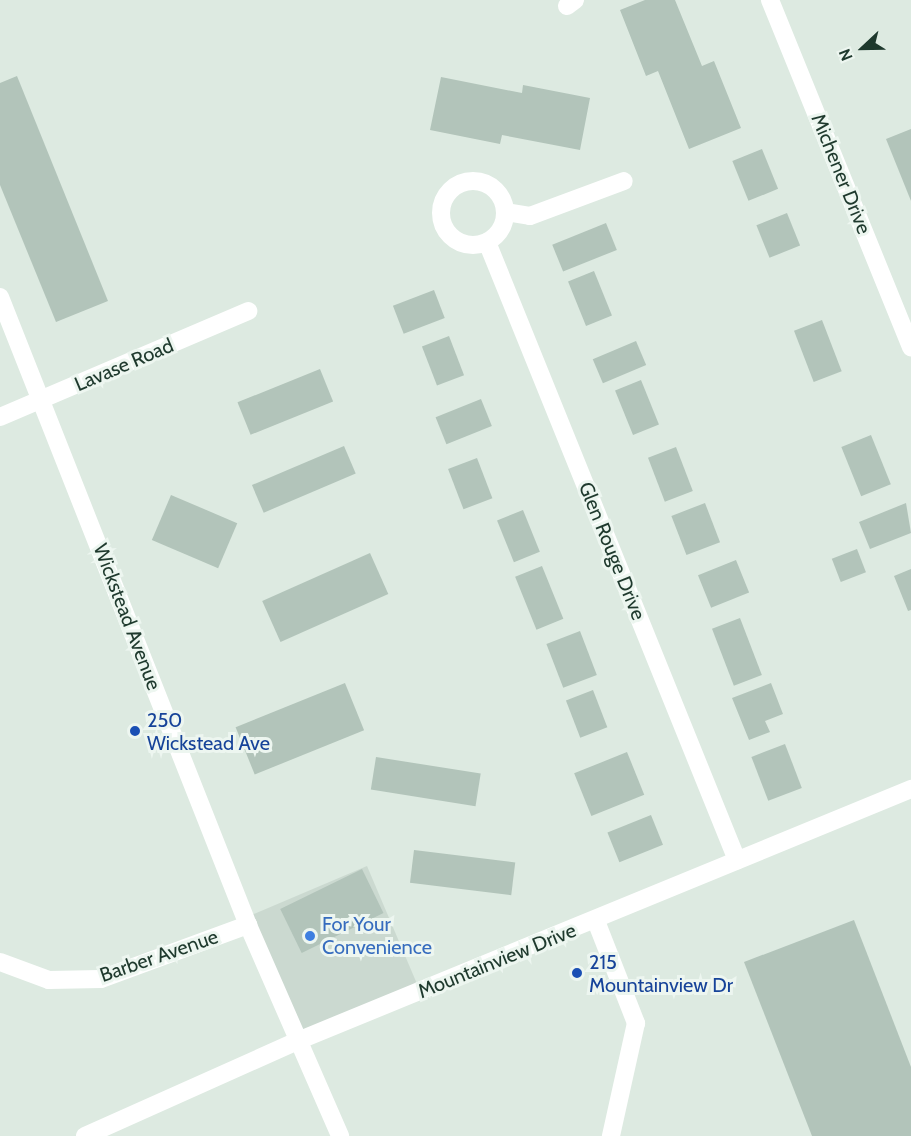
<!DOCTYPE html>
<style>
body{margin:0}
#map{position:relative;width:911px;height:1136px;overflow:hidden;background:#ddeae1;font-family:Cabin,sans-serif}
div>[style]{position:absolute}
.built>*{inset:0;background:#cbd9d0;transform-origin:0 0}
.building>*{inset:0;background:#b2c4ba;transform-origin:0 0}
.minor>*{height:18px;margin:-9px;padding:0 9px;transform-origin:9px;border-radius:9px;background:#fff}
.minor>.ring{margin:-9px;padding:0;box-sizing:content-box;background:none;border:18px solid #fff;border-radius:50%}
.dots>*{width:16px;height:16px;translate:-50% -50%;box-sizing:border-box;border:3px solid #edf6f0;border-radius:50%}
span{translate:-50% -50%;white-space:nowrap;text-align:center;line-height:1.15;-webkit-text-stroke:6px #edf6f0;paint-order:stroke}
.street-label{font-size:20px;color:#1e392d}
.transit-label{font-size:20px;color:#164399}
.left{translate:0 -50%;text-align:left}
.shop-label{font-size:20px;color:#366cbe}
.north{position:absolute;left:833px;top:18px;width:60px;height:60px;-webkit-text-stroke:4px #edf6f0;paint-order:stroke;rotate:248deg;font-size:16px;font-weight:700;line-height:24px;text-align:center;color:#1e392d}
.north::after{content:'';display:block;margin:auto;width:21px;height:27px;background:#1e392d;clip-path:polygon(50% 0,100% 100%,50% 72%,0 100%)}
</style>
<div id="map">
<div class="built">
<i style="left:367px;top:866px;width:136px;height:133px;rotate:67deg"></i>
</div>
<div class="building">
<i style="clip-path:polygon(645px 0,675px 0,702px 66px,714px 61px,741px 128px,689px 149px,658px 71px,646px 76px,620px 10px)"></i>
<i style="clip-path:polygon(17px 76px,108px 301px,56px 322px,0 185px,0 83px)"></i>
<i style="clip-path:polygon(441px 77px,522px 93px,523px 85px,590px 98px,580px 150px,502px 135px,500px 144px,430px 130px)"></i>
<i style="clip-path:polygon(911px 129px,911px 201px,886px 139px)"></i>
<i style="left:762px;top:149px;width:43px;height:32px;rotate:68deg"></i>
<i style="left:787px;top:213px;width:35px;height:33px;rotate:68deg"></i>
<i style="left:606px;top:223px;width:29px;height:58px;rotate:68deg"></i>
<i style="left:594px;top:271px;width:48px;height:28px;rotate:68deg"></i>
<i style="left:434px;top:290px;width:30px;height:44px;rotate:69deg"></i>
<i style="left:822px;top:320px;width:55px;height:30px;rotate:69deg"></i>
<i style="left:449px;top:336px;width:42px;height:29px;rotate:69deg"></i>
<i style="left:636px;top:341px;width:26px;height:47px;rotate:67deg"></i>
<i style="left:320px;top:369px;width:35px;height:89px;rotate:68deg"></i>
<i style="left:641px;top:380px;width:48px;height:28px;rotate:68deg"></i>
<i style="left:481px;top:399px;width:29px;height:49px;rotate:68deg"></i>
<i style="left:871px;top:435px;width:53px;height:32px;rotate:68deg"></i>
<i style="left:344px;top:446px;width:30px;height:100px;rotate:67deg"></i>
<i style="left:676px;top:447px;width:47px;height:30px;rotate:69deg"></i>
<i style="left:477px;top:458px;width:43px;height:31px;rotate:69deg"></i>
<i style="left:171px;top:495px;width:72px;height:49px;rotate:23deg"></i>
<i style="left:705px;top:503px;width:42px;height:36px;rotate:69deg"></i>
<i style="clip-path:polygon(906px 503px,911px 533px,870px 549px,859px 522px)"></i>
<i style="left:523px;top:510px;width:45px;height:28px;rotate:68deg"></i>
<i style="left:857px;top:549px;width:25px;height:27px;rotate:69deg"></i>
<i style="left:370px;top:553px;width:45px;height:118px;rotate:66deg"></i>
<i style="left:736px;top:560px;width:35px;height:41px;rotate:68deg"></i>
<i style="left:542px;top:566px;width:57px;height:29px;rotate:68deg"></i>
<i style="clip-path:polygon(911px 569px,911px 610px,908px 611px,894px 576px)"></i>
<i style="left:740px;top:618px;width:61px;height:30px;rotate:69deg"></i>
<i style="left:580px;top:631px;width:47px;height:36px;rotate:69deg"></i>
<i style="left:345px;top:683px;width:51px;height:118px;rotate:68deg"></i>
<i style="clip-path:polygon(771px 683px,783px 714px,765px 721px,770px 732px,749px 740px,732px 698px)"></i>
<i style="left:593px;top:690px;width:40px;height:29px;rotate:69deg"></i>
<i style="left:785px;top:744px;width:47px;height:36px;rotate:69deg"></i>
<i style="left:627px;top:752px;width:46px;height:57px;rotate:68deg"></i>
<i style="left:376px;top:757px;width:106px;height:33px;rotate:9deg"></i>
<i style="left:651px;top:815px;width:32px;height:47px;rotate:68deg"></i>
<i style="left:414px;top:850px;width:102px;height:33px;rotate:7deg"></i>
<i style="left:362px;top:869px;width:49px;height:91px;rotate:64deg"></i>
<i style="clip-path:polygon(854px 920px,911px 1067px,911px 1136px,812px 1136px,744px 962px)"></i>
</div>
<div class="minor">
<i style="left:770px;top:0;width:375px;rotate:67.9deg"></i>
<i style="left:567px;top:6px;width:10px;rotate:-37deg"></i>
<i class="ring" style="left:441px;top:181px;width:46px;height:46px"></i>
<i style="left:505px;top:212px;width:25px;rotate:9deg"></i>
<i style="left:530px;top:216px;width:100px;rotate:-20.4deg"></i>
<i style="left:487px;top:242px;width:667px;rotate:67.98deg"></i>
<i style="left:0;top:297px;width:675px;rotate:68.45deg"></i>
<i style="left:248px;top:925px;width:230px;rotate:66.4deg"></i>
<i style="left:0;top:417px;width:270px;rotate:-23.1deg"></i>
<i style="left:596px;top:921px;width:110px;rotate:68.6deg"></i>
<i style="left:636px;top:1023px;width:116px;rotate:102.5deg"></i>
<i style="left:0;top:962px;width:52px;rotate:20.2deg"></i>
<i style="left:49px;top:980px;width:52px;rotate:-1.1deg"></i>
<i style="left:101px;top:979px;width:157px;rotate:-20.2deg"></i>
<i style="left:85px;top:1136px;width:235px;rotate:-24.1deg"></i>
<i style="left:300px;top:1040px;width:661px;rotate:-22.33deg"></i>
</div>
<div class="dots">
<i style="left:135px;top:731px;background:#1a4fb4"></i>
<i style="left:310px;top:936px;background:#3f7fe0"></i>
<i style="left:577px;top:973px;background:#1a4fb4"></i>
</div>
<div class="street-label">
<span style="left:841px;top:174px;rotate:68deg">Michener Drive</span>
<span style="left:124px;top:365px;rotate:-23deg">Lavase Road</span>
<span style="left:612px;top:551px;rotate:68deg">Glen Rouge Drive</span>
<span style="left:127px;top:617px;rotate:69deg">Wickstead Avenue</span>
<span style="left:159px;top:956px;rotate:-19deg">Barber Avenue</span>
<span style="left:497px;top:961px;rotate:-22deg">Mountainview Drive</span>
</div>
<div class="transit-label">
<span class="left" style="left:147px;top:732px">250<br>Wickstead Ave</span>
<span class="left" style="left:589px;top:974px">215<br>Mountainview Dr</span>
</div>
<div class="shop-label">
<span class="left" style="left:322px;top:936px">For Your<br>Convenience</span>
</div>
<div class="north">N</div>
</div>
